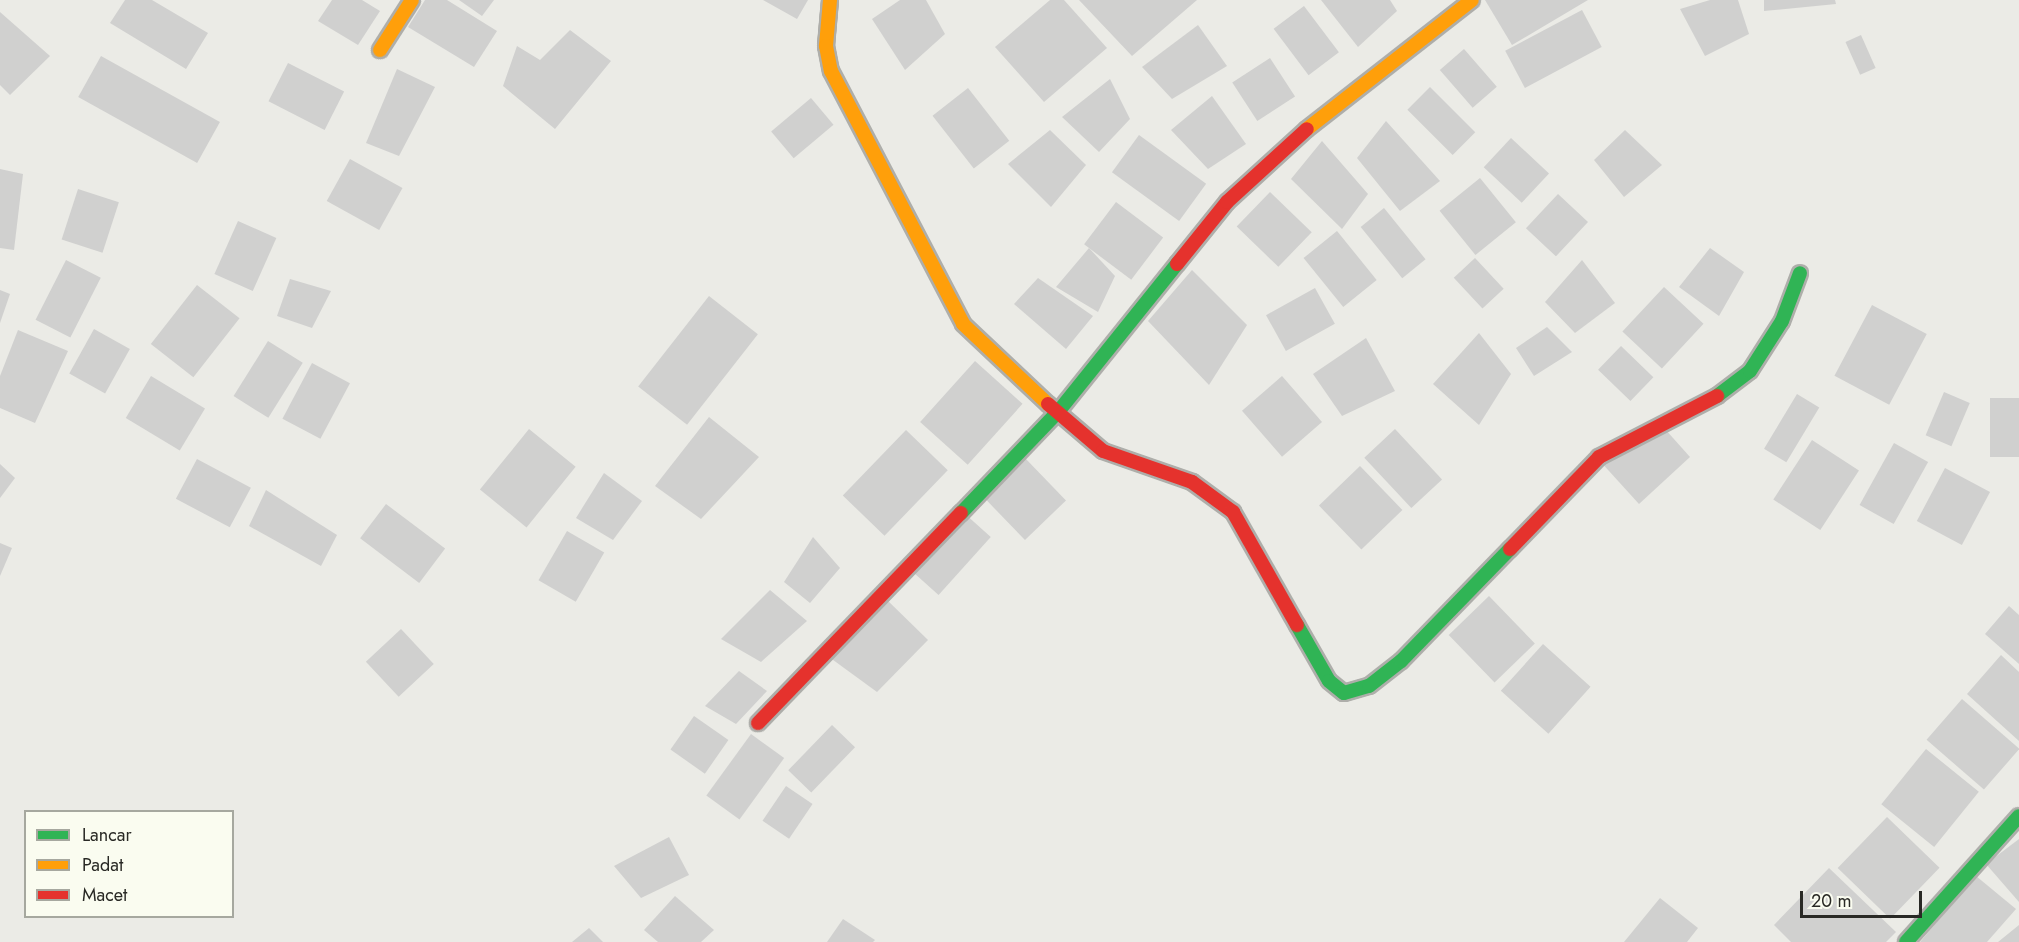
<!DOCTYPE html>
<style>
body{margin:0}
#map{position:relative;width:2019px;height:942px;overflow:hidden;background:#ebebe6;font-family:Jost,sans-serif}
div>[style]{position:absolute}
.building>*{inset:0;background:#d0d0cf;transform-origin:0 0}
.roads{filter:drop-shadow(2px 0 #aeaeaa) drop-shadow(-2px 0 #aeaeaa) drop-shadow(0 2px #aeaeaa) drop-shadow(0 -2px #aeaeaa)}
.fast>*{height:14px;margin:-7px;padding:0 7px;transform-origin:7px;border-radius:7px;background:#30b455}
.slow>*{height:14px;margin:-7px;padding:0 7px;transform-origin:7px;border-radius:7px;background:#ff9f0a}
.jam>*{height:14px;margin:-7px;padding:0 7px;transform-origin:7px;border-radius:7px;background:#e5322d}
span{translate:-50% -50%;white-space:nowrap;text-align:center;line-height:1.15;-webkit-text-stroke:5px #fafcf0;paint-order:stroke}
.legend{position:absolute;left:24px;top:810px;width:210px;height:108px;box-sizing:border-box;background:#fafcf0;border:2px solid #a6a89f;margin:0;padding:8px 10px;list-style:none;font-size:18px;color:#292925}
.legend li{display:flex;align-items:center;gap:12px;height:30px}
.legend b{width:30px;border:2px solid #a6a89f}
.scale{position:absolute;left:1800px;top:891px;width:122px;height:27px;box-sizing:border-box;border:3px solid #292925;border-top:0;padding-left:8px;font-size:18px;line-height:21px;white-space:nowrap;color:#292925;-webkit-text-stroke:4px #fafcf0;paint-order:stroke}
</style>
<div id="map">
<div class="building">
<i style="clip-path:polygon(125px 0,152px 0,208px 33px,186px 69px,110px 23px)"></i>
<i style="clip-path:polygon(332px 0,362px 0,380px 11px,358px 45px,318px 21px)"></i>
<i style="clip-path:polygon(425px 0,447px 0,497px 31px,474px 67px,408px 27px)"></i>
<i style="clip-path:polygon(459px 0,494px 0,482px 16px)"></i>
<i style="clip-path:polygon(763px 0,808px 0,797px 19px)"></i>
<i style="clip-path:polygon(900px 0,926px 0,945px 34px,905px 70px,872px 19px)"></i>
<i style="clip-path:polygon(1050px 0,1064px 0,1107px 48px,1044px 102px,995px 47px)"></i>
<i style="clip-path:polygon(1079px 0,1197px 0,1132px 56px)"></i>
<i style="clip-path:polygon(1321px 0,1390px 0,1397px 11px,1358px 47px)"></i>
<i style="clip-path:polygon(1485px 0,1588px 0,1512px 45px)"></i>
<i style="clip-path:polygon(1710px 0,1738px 0,1749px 34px,1705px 56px,1680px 9px)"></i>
<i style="clip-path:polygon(1764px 0,1835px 0,1836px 4px,1764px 11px)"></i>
<i style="left:1304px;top:6px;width:58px;height:38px;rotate:53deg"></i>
<i style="left:1582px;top:10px;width:42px;height:87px;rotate:62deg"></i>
<i style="clip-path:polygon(0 12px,50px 56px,10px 95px,0 85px)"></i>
<i style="clip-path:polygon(1198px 25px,1227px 66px,1172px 99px,1142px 67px)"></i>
<i style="clip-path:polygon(570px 30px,611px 61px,555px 129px,503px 86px,517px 46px,540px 60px)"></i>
<i style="left:1861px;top:35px;width:36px;height:17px;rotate:66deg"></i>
<i style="left:1464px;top:49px;width:50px;height:32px;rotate:49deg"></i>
<i style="left:101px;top:56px;width:136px;height:47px;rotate:29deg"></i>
<i style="left:1270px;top:58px;width:46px;height:45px;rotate:57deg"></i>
<i style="left:288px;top:63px;width:63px;height:43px;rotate:27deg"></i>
<i style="clip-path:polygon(397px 69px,435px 87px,399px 156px,366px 143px)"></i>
<i style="clip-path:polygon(1110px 79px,1130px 119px,1099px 152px,1062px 117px)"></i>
<i style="left:1430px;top:87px;width:64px;height:32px;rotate:45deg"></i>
<i style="left:968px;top:88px;width:67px;height:45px;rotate:52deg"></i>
<i style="clip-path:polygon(1212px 96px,1246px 144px,1208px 169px,1171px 130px)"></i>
<i style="left:811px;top:98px;width:35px;height:52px;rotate:50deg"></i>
<i style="clip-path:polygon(1386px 121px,1440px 181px,1400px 211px,1357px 158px)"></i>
<i style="clip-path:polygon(1050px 130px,1086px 165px,1051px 207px,1008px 164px)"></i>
<i style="clip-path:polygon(1625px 130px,1662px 165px,1624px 197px,1594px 160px)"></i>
<i style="left:1139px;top:135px;width:83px;height:46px;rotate:36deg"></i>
<i style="left:1511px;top:138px;width:52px;height:40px;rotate:43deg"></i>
<i style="clip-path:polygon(1322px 141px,1368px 194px,1342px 229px,1291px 179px)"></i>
<i style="left:350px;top:159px;width:60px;height:48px;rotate:29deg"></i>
<i style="clip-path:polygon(0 169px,23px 174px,14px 250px,0 248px)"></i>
<i style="left:1480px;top:178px;width:57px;height:52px;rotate:51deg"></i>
<i style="left:78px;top:189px;width:43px;height:53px;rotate:18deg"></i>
<i style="left:1270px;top:192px;width:58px;height:48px;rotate:44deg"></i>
<i style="left:1558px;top:194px;width:41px;height:47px;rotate:43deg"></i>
<i style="left:1116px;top:202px;width:59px;height:53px;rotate:37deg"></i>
<i style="left:1384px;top:208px;width:66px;height:30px;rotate:51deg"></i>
<i style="left:238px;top:221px;width:42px;height:58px;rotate:24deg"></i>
<i style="left:1337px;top:231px;width:63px;height:43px;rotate:51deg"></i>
<i style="clip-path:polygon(1089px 248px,1115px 276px,1098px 312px,1056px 287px)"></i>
<i style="clip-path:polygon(1710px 248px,1744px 272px,1719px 316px,1679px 287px)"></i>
<i style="left:1475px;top:258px;width:42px;height:29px;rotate:47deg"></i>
<i style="left:66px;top:260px;width:39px;height:67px;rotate:27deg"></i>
<i style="clip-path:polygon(1582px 260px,1615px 303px,1575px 333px,1545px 302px)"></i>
<i style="clip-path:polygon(1192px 270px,1247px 325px,1209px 385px,1148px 321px)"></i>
<i style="clip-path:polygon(1038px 278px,1093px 316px,1066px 349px,1014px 304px)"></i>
<i style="clip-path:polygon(290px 279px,331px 291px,312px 328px,277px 316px)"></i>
<i style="left:197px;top:285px;width:54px;height:75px;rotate:38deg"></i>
<i style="left:1664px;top:287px;width:54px;height:61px;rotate:43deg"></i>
<i style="left:1315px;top:288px;width:41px;height:56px;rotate:61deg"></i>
<i style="clip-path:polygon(0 290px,10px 294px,0 323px)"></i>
<i style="left:709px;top:296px;width:62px;height:115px;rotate:38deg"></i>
<i style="left:1872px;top:305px;width:62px;height:80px;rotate:28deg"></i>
<i style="clip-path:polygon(1547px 327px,1572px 352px,1534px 376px,1516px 348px)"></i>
<i style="left:94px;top:329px;width:41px;height:51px;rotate:29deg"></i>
<i style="clip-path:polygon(18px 330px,68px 351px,35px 423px,0 408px,0 376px)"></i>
<i style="clip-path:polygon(1479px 333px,1511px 374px,1479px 425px,1433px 384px)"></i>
<i style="clip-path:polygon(1366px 338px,1395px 391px,1342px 416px,1313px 374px)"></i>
<i style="left:268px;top:341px;width:41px;height:65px;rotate:32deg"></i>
<i style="left:1621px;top:346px;width:45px;height:33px;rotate:44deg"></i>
<i style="left:975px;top:361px;width:64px;height:82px;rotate:42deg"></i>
<i style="left:312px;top:363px;width:43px;height:63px;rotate:28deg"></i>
<i style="left:151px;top:376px;width:63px;height:49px;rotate:31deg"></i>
<i style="left:1282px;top:376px;width:61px;height:53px;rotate:49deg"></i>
<i style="left:1944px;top:392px;width:28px;height:47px;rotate:23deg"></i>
<i style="left:1797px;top:394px;width:26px;height:64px;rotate:31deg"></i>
<i style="left:2019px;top:398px;width:59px;height:29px;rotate:90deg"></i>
<i style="clip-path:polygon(709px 417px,759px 457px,701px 519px,655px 486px)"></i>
<i style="left:529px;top:429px;width:60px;height:78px;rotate:39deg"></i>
<i style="left:1395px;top:429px;width:69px;height:42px;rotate:47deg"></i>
<i style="clip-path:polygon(1665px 429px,1690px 457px,1639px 504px,1599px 460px)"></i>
<i style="left:906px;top:430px;width:58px;height:91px;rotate:44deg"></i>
<i style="left:1812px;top:440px;width:56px;height:71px;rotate:33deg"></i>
<i style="left:1894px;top:443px;width:39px;height:71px;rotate:29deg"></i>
<i style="left:1025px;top:458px;width:59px;height:57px;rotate:46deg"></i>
<i style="left:197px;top:459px;width:61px;height:45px;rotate:28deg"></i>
<i style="clip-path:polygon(0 464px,15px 478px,0 498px)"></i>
<i style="left:1360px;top:466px;width:61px;height:57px;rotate:46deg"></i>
<i style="left:1945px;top:468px;width:51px;height:60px;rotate:28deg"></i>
<i style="clip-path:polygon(604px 473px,642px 501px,613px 540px,576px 518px)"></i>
<i style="clip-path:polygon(266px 490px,337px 535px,321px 566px,249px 526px)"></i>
<i style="left:386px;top:504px;width:74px;height:43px;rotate:37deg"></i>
<i style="left:964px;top:513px;width:36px;height:78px;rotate:42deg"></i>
<i style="left:567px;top:531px;width:43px;height:57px;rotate:30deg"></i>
<i style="clip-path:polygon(813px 537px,840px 568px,810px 603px,784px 582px)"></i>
<i style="clip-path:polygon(0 543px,12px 548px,0 576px)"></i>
<i style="clip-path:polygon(770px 590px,807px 621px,761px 662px,721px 639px)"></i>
<i style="left:1489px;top:596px;width:66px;height:56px;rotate:46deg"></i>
<i style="clip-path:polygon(884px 597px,928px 640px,877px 692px,829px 657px)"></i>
<i style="clip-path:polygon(2009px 606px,2019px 615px,2019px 664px,1985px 634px)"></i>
<i style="left:401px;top:629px;width:48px;height:48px;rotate:47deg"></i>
<i style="left:1543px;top:644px;width:64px;height:63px;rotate:42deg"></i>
<i style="clip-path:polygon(2001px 655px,2019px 672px,2019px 741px,1967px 694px)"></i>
<i style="clip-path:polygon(739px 671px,767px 691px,736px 724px,705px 706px)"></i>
<i style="left:1962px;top:699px;width:76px;height:54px;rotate:41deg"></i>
<i style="left:694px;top:716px;width:42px;height:41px;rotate:35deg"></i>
<i style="left:832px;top:725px;width:32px;height:63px;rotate:44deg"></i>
<i style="left:751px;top:734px;width:41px;height:76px;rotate:36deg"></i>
<i style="left:1926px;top:749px;width:68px;height:71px;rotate:39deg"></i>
<i style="left:786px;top:786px;width:32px;height:42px;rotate:34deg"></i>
<i style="left:1887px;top:817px;width:73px;height:71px;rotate:44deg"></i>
<i style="clip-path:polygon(669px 837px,689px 875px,641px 898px,614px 866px)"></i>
<i style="clip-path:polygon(2019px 839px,2019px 902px,1986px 864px)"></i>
<i style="clip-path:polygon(1829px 868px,1896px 932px,1886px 942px,1791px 942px,1774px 925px)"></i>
<i style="clip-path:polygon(1976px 876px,2016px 909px,1987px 942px,1920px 942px)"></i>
<i style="clip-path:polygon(675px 896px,714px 930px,701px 942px,658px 942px,644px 930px)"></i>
<i style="clip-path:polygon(1660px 898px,1698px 928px,1687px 942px,1624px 942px)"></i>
<i style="clip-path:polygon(843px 919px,875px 940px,873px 942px,827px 942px)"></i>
<i style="clip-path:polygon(2019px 925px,2019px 942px,1998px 942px)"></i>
<i style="clip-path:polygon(589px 928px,603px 942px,572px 942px)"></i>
</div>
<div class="roads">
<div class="fast">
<i style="left:1717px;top:396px;width:41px;rotate:-37.1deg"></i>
<i style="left:1750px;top:371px;width:59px;rotate:-57.4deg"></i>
<i style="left:1782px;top:321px;width:51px;rotate:-69.4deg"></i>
<i style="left:961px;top:513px;width:140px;rotate:-46.2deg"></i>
<i style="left:1058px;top:412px;width:190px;rotate:-51.2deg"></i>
<i style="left:1297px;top:625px;width:64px;rotate:60.3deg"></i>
<i style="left:1329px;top:681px;width:19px;rotate:39deg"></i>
<i style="left:1344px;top:693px;width:26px;rotate:-16deg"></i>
<i style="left:1369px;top:686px;width:41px;rotate:-38deg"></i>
<i style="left:1401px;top:661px;width:156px;rotate:-45.8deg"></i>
<i style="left:1906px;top:942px;width:169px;rotate:-48.1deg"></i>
</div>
<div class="slow">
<i style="left:830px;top:0;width:46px;rotate:95deg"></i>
<i style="left:826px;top:46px;width:25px;rotate:79deg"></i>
<i style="left:831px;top:71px;width:285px;rotate:62.4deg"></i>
<i style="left:963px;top:324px;width:117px;rotate:43.3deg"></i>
<i style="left:380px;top:50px;width:59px;rotate:-57.4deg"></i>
<i style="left:1307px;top:129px;width:209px;rotate:-38deg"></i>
</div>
<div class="jam">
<i style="left:1177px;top:264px;width:80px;rotate:-51.1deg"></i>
<i style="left:1227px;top:202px;width:108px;rotate:-42.4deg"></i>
<i style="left:1048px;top:404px;width:72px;rotate:40.5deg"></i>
<i style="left:1103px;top:451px;width:94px;rotate:19.2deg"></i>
<i style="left:1192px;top:482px;width:51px;rotate:36.2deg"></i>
<i style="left:1233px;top:512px;width:130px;rotate:60.5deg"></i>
<i style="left:1510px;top:549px;width:128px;rotate:-45.9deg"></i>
<i style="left:1599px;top:457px;width:133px;rotate:-27.3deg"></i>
<i style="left:758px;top:723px;width:292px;rotate:-46deg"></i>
</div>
</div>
<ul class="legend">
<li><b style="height:8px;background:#30b455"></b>Lancar</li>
<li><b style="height:8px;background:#ff9f0a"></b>Padat</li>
<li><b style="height:8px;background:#e5322d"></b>Macet</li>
</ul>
<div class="scale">20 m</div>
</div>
